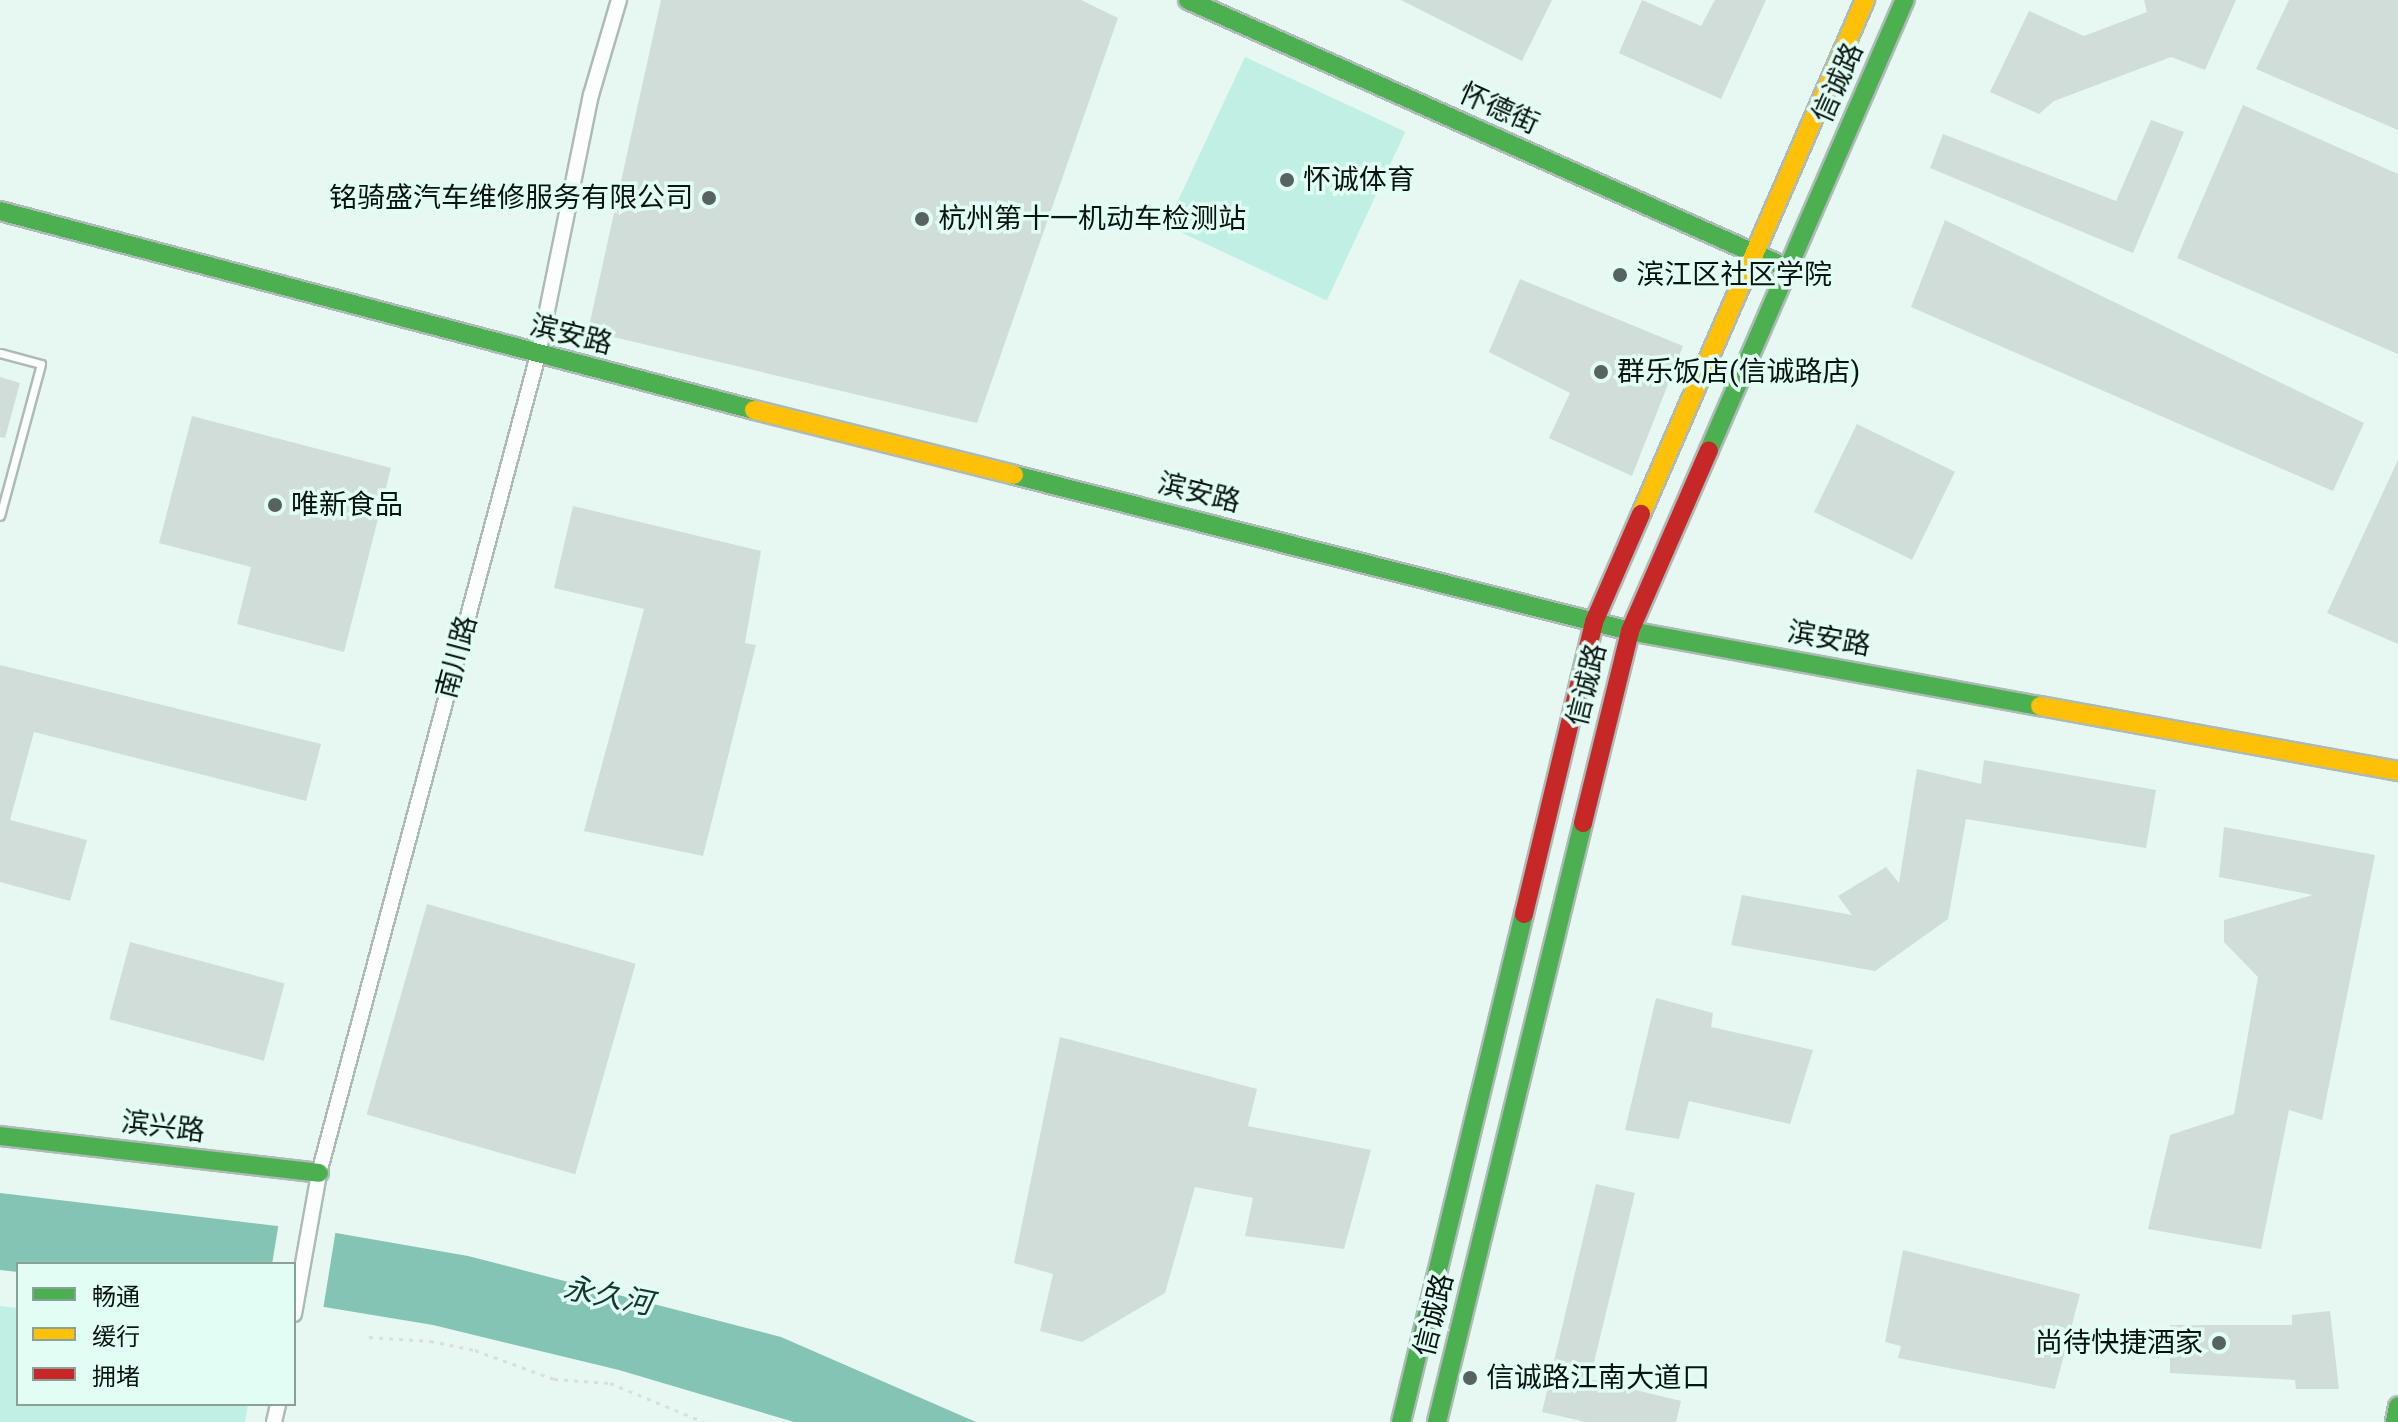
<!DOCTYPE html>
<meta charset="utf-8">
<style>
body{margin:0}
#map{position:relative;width:2398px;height:1422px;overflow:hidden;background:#e7f7f2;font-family:Roboto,"Noto Sans SC",sans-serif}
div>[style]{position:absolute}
.green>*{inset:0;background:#c0f0e3;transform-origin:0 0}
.water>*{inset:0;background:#84c4b4}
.pier>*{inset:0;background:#e7f7f2}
.building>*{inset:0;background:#d1ddd9;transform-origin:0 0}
.path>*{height:3px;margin-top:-1.5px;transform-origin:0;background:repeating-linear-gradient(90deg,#dadfde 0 4px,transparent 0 10px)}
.roads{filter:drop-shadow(2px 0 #aebab7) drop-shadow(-2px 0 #aebab7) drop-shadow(0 2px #aebab7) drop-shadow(0 -2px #aebab7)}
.lane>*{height:7px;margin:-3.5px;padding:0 3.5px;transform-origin:3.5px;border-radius:3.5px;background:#fbfefd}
.street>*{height:14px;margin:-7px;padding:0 7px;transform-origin:7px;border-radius:7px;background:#fbfefd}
.fast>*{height:18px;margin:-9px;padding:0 9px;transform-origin:9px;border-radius:9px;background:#4caf50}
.slow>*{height:18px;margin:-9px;padding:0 9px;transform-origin:9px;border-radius:9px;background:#ffc107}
.jam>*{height:18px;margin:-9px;padding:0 9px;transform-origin:9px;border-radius:9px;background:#c62828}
.dots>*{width:22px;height:22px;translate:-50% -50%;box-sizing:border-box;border:4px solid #e1fdf4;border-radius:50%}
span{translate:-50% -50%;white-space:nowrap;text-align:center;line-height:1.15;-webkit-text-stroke:7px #e1fdf4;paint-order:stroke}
.street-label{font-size:28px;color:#0a1411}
.poi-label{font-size:28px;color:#0a1411}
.left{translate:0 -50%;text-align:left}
.right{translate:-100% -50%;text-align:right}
.water-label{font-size:30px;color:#123931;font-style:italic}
.legend{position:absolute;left:16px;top:1262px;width:280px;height:144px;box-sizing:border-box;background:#e1fdf4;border:2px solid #8ba099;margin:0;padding:10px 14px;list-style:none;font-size:24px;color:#0a1411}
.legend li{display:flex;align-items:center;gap:16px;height:40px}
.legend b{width:40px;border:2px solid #8ba099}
</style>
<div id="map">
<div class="green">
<i style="left:1245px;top:57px;width:177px;height:186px;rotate:25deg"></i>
<i style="clip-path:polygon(0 1306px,18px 1308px,18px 1404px,248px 1404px,245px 1422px,0 1422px)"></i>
</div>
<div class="water">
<i style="clip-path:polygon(0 1193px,336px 1233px,468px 1256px,781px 1337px,976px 1422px,794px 1422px,619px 1370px,433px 1325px,294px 1302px,294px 1264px,18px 1264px,18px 1272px,0 1270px)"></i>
</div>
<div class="pier">
<i style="clip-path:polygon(279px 1222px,336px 1229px,323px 1310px,294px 1306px,294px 1264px,272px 1264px)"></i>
</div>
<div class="building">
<i style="clip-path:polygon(661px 0,1081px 0,1118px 18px,977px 423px,588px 331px)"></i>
<i style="clip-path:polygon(1401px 0,1552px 0,1522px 61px)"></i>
<i style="clip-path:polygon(1642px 0,1701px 26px,1715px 0,1766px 0,1721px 99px,1619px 53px)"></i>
<i style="clip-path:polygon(2144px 0,2236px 0,2205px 70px,2171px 57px,2054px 101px,2039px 114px,1990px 92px,2029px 11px,2084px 36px,2147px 12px)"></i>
<i style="clip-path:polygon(2289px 0,2398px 0,2398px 130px,2256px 69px)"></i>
<i style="clip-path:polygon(2243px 105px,2398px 174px,2398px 354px,2177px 258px)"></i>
<i style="clip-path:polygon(2151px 120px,2184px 132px,2133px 253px,1930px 168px,1943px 134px,2116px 201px)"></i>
<i style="clip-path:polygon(1945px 220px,2364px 423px,2333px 491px,1911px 307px)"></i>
<i style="clip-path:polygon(1520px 279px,1683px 346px,1632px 476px,1549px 438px,1570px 393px,1489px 352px)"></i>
<i style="clip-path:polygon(0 377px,20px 383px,5px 438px,0 437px)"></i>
<i style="clip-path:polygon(192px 416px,391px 468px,344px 652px,237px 624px,251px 567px,159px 543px)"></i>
<i style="left:1857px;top:424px;width:109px;height:98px;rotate:26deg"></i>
<i style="clip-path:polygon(2398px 460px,2398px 644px,2327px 613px)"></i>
<i style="clip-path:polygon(573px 506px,761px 551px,745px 643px,756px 645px,703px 856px,584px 831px,644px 609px,554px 588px)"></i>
<i style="clip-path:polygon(0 665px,321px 744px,306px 801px,34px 732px,10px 820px,87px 840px,70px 901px,0 882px)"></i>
<i style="clip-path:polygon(1984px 760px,2156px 790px,2146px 848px,1966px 819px,1948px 919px,1875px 971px,1731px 945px,1742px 895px,1852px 915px,1838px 896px,1886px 867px,1899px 883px,1917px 769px,1981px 784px)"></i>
<i style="clip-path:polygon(2224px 827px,2375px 855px,2322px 1120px,2289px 1110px,2261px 1249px,2148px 1229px,2170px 1135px,2234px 1114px,2258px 977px,2224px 942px,2224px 920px,2313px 895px,2219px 877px)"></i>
<i style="left:427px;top:904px;width:217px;height:219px;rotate:16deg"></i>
<i style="left:130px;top:942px;width:160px;height:80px;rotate:15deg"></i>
<i style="clip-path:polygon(1656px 998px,1713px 1013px,1711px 1027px,1813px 1050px,1790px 1124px,1689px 1101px,1679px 1139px,1625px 1130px)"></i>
<i style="clip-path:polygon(1060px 1037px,1257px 1089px,1248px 1126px,1371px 1150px,1344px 1249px,1245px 1236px,1253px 1198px,1195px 1187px,1165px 1293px,1082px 1342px,1040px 1331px,1053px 1274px,1014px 1263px)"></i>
<i style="clip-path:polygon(1596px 1184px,1635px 1193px,1590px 1379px,1681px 1401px,1676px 1422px,1586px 1422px,1542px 1412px)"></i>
<i style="clip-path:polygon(1903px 1250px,2080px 1294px,2055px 1389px,1898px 1358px,1901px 1346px,1885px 1342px)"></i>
<i style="clip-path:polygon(2330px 1311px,2339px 1389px,2296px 1389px,2295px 1380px,2170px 1373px,2170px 1325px,2292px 1325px,2292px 1315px)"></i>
</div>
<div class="path">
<i style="left:369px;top:1337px;width:61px;rotate:3.8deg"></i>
<i style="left:430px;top:1341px;width:46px;rotate:11.3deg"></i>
<i style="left:475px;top:1350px;width:84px;rotate:20.2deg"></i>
<i style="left:554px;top:1379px;width:56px;rotate:4.1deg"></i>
<i style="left:610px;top:1383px;width:102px;rotate:22.5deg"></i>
</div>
<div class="roads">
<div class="lane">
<i style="left:0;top:353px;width:42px;rotate:15deg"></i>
<i style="left:41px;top:364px;width:157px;rotate:105.1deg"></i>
</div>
<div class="street">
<i style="left:294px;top:1314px;width:143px;rotate:-79.9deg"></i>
<i style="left:319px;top:1173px;width:847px;rotate:-75.01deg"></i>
<i style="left:538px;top:355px;width:265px;rotate:-78.5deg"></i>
<i style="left:591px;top:95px;width:99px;rotate:-73.6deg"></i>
<i style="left:274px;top:1422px;width:18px;rotate:-77deg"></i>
</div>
<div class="fast">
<i style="left:1188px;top:0;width:656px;rotate:24.1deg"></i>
<i style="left:0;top:211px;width:780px;rotate:14.78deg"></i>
<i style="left:1709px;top:450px;width:491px;rotate:-66.5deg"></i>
<i style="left:1014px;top:475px;width:635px;rotate:14.21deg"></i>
<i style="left:1630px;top:631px;width:417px;rotate:10.4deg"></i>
<i style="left:0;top:1136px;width:321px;rotate:6.6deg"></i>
<i style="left:1401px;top:1422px;width:523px;rotate:-76.39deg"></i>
<i style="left:1437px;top:1422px;width:617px;rotate:-76.3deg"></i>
<i style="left:2395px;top:1422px;width:16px;rotate:-79deg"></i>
</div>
<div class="slow">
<i style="left:754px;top:410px;width:268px;rotate:14deg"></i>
<i style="left:1641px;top:514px;width:561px;rotate:-66.45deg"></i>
<i style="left:2040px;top:706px;width:364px;rotate:10.3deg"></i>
</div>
<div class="jam">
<i style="left:1583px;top:823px;width:198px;rotate:-76.2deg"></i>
<i style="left:1630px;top:631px;width:197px;rotate:-66.4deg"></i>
<i style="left:1524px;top:914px;width:300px;rotate:-76.5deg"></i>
<i style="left:1594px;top:622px;width:118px;rotate:-66.5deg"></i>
</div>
</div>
<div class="dots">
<i style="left:1287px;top:180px;background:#576360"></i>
<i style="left:709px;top:198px;background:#576360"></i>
<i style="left:922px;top:219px;background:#576360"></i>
<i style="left:1620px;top:275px;background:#576360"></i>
<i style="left:1601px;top:372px;background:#576360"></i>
<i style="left:275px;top:505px;background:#576360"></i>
<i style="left:2219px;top:1343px;background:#576360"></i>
<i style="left:1470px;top:1378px;background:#576360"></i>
</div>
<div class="street-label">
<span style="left:1838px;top:83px;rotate:-66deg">信诚路</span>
<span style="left:1499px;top:109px;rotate:24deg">怀德街</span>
<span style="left:571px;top:335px;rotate:14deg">滨安路</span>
<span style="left:1199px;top:493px;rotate:14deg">滨安路</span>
<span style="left:1829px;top:639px;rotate:10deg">滨安路</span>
<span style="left:457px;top:657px;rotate:-75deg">南川路</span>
<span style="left:1587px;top:685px;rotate:-76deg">信诚路</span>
<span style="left:163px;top:1127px;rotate:7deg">滨兴路</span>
<span style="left:1434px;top:1315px;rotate:-76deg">信诚路</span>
</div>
<div class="poi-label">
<span class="left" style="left:1303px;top:180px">怀诚体育</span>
<span class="right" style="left:693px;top:198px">铭骑盛汽车维修服务有限公司</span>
<span class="left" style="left:938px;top:219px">杭州第十一机动车检测站</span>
<span class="left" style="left:1636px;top:275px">滨江区社区学院</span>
<span class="left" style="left:1617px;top:372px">群乐饭店(信诚路店)</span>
<span class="left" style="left:291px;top:505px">唯新食品</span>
<span class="right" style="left:2203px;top:1343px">尚待快捷酒家</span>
<span class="left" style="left:1486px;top:1378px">信诚路江南大道口</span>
</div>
<div class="water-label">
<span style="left:608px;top:1296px;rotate:11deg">永久河</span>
</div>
<ul class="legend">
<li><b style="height:10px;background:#4caf50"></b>畅通</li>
<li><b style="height:10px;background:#ffc107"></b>缓行</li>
<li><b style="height:10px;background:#c62828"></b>拥堵</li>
</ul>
</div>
